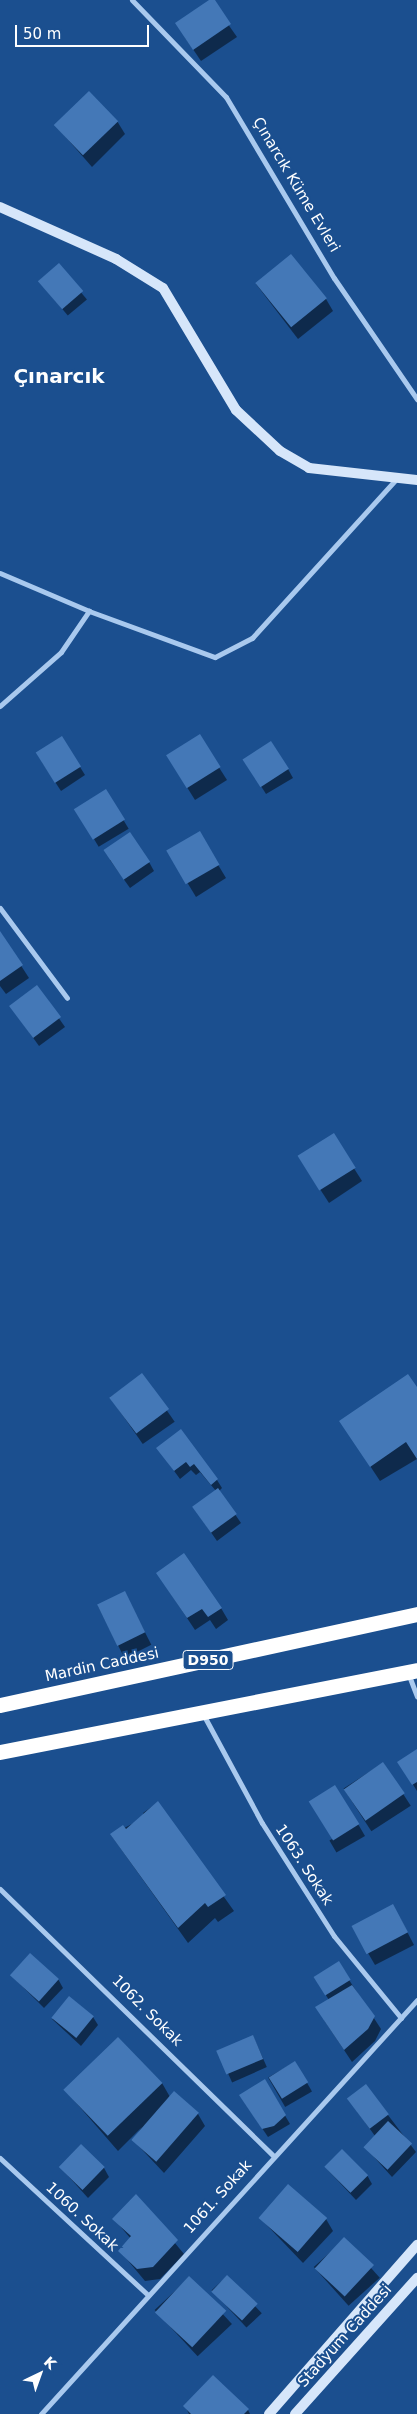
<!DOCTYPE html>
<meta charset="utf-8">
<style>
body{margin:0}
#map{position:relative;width:417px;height:2414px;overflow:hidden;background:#1b4f8f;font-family:"DejaVu Sans",sans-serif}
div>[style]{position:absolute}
.shadow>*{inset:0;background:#0007;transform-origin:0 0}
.building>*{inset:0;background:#4478b7;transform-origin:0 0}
.street>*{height:5px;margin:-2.5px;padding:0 2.5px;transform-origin:2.5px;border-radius:2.5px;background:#a9c9ee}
.secondary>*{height:10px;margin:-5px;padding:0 5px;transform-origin:5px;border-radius:5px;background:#d6e6fa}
.highway>*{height:15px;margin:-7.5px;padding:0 7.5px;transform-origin:7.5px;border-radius:7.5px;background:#fff}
span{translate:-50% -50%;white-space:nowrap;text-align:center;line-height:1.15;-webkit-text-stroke:4px #1b4f8f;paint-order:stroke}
.shield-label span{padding:1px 4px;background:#1b4f8f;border:1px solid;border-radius:4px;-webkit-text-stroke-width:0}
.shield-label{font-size:14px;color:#fff;font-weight:700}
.street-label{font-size:15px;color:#fff}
.district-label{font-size:20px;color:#fff;font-weight:700}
.north{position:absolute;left:15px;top:2349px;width:50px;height:50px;-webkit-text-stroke:4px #1b4f8f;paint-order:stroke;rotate:42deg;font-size:14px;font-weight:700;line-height:20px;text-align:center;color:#fff}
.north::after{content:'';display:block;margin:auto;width:18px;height:22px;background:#fff;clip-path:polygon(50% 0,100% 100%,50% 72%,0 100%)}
.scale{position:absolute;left:15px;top:25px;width:134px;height:22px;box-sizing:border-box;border:2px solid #fff;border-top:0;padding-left:6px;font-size:15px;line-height:18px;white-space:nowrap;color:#fff;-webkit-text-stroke:4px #1b4f8f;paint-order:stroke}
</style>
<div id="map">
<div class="shadow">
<i style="clip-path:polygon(211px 0,237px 37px,201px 61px,184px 36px)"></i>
<i style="clip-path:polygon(117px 121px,125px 134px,92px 167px,56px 126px)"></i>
<i style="left:58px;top:265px;width:45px;height:25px;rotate:50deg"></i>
<i style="clip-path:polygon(256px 284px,326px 299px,333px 311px,298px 339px)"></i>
<i style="clip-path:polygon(199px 736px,227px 780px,195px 800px,175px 768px)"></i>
<i style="clip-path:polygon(62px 738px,85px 775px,61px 791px,42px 762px)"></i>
<i style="clip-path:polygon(249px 767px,288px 769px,293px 778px,266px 794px)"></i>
<i style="left:106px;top:791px;width:44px;height:35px;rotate:59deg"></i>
<i style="clip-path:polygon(199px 833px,226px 878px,196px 897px,176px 864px)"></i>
<i style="clip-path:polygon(110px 860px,149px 862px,154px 871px,130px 888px)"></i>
<i style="clip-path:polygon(0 933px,29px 978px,6px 994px,0 986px)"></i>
<i style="clip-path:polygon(37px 987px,65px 1027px,39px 1046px,16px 1014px)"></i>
<i style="clip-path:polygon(333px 1135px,362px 1181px,329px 1203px,307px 1169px)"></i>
<i style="left:142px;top:1375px;width:57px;height:39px;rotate:55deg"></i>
<i style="clip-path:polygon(417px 1389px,417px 1459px,380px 1481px,341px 1422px)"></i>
<i style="clip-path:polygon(180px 1431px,217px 1480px,222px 1488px,219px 1491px,241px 1523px,217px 1541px,194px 1508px,216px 1491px,200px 1472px,196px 1475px,191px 1470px,180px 1479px,158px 1449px)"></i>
<i style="clip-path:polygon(157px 1573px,221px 1608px,228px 1620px,216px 1629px,210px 1620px,195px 1630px)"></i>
<i style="left:125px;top:1593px;width:58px;height:30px;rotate:63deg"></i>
<i style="clip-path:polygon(417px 1750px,417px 1791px,404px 1770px)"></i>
<i style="left:383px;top:1763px;width:51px;height:47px;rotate:57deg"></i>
<i style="clip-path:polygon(157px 1803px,234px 1911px,218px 1922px,215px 1918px,188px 1943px,111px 1835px,145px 1817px,143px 1813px)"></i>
<i style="left:358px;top:1824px;width:14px;height:33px;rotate:60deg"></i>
<i style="clip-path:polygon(400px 1918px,414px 1945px,375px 1965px,368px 1953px)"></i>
<i style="clip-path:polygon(338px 1963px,381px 2029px,375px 2041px,352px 2062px,324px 2020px,329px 2000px,320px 1986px)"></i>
<i style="clip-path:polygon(12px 1976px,58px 1979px,63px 1988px,44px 2008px)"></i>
<i style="clip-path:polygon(93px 2017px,98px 2025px,81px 2046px,52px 2019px)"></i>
<i style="left:253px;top:2036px;width:34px;height:38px;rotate:66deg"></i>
<i style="left:295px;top:2062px;width:34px;height:31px;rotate:60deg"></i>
<i style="clip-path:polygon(264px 2080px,290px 2124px,268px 2137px,245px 2103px)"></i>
<i style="clip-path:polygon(162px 2083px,170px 2097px,198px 2114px,205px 2126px,164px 2173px,133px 2140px,142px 2127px,118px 2151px,65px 2090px)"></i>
<i style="clip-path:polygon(366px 2086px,416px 2152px,392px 2177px,365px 2147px,375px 2136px,354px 2107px)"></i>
<i style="clip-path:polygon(60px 2167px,104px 2168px,109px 2177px,88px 2198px)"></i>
<i style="clip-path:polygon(326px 2168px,367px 2175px,372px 2184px,356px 2200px)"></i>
<i style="clip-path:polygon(136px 2196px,184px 2254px,160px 2279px,145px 2281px,120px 2251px,131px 2239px,114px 2219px)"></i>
<i style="clip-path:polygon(259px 2217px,326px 2219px,333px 2231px,303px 2263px)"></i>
<i style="left:345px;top:2239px;width:52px;height:42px;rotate:48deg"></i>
<i style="left:227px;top:2276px;width:51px;height:21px;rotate:47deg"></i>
<i style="left:189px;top:2278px;width:63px;height:47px;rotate:47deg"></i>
<i style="clip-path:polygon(185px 2406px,248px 2410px,250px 2414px,189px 2414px)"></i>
</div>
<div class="building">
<i style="clip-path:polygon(209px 0,215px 0,231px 24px,193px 50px,175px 23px)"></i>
<i style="left:89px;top:91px;width:42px;height:49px;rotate:46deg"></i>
<i style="left:291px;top:254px;width:57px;height:46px;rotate:51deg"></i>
<i style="left:59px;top:263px;width:37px;height:28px;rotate:49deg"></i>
<i style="left:200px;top:734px;width:39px;height:40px;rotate:58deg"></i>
<i style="left:62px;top:736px;width:36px;height:31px;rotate:58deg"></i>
<i style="left:271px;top:741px;width:33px;height:34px;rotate:57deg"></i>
<i style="left:106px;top:789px;width:36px;height:38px;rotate:58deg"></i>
<i style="left:200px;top:831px;width:39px;height:39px;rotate:60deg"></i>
<i style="left:130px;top:832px;width:36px;height:32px;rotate:56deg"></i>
<i style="clip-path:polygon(0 931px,23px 965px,0 981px)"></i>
<i style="left:37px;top:985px;width:40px;height:35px;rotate:53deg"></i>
<i style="left:334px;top:1133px;width:41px;height:43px;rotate:58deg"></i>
<i style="left:142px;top:1373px;width:45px;height:41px;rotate:53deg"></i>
<i style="clip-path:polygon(408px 1374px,417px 1387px,417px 1459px,406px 1442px,370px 1467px,339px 1421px)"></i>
<i style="clip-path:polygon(181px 1429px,218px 1479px,211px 1485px,194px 1464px,190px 1467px,186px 1462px,174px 1471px,156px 1448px)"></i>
<i style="left:218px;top:1488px;width:32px;height:32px;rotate:54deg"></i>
<i style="clip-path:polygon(184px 1553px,222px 1608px,208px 1617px,202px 1609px,187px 1618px,156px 1573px)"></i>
<i style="left:125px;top:1591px;width:46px;height:31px;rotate:64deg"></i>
<i style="clip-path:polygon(417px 1749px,417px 1782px,412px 1785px,397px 1762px)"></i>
<i style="left:383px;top:1762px;width:38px;height:48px;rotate:55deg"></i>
<i style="left:335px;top:1785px;width:46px;height:31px;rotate:58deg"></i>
<i style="clip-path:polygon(158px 1801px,226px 1895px,208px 1907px,205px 1903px,178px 1928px,110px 1834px,123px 1825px,126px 1829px)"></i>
<i style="left:393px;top:1904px;width:32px;height:47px;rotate:62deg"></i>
<i style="left:30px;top:1953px;width:39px;height:30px;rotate:42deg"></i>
<i style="left:339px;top:1961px;width:22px;height:30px;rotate:58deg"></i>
<i style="clip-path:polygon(352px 1985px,375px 2016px,368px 2029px,344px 2050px,315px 2007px)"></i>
<i style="left:69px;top:1996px;width:32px;height:28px;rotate:39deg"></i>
<i style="left:253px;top:2035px;width:26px;height:40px;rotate:67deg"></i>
<i style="left:118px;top:2037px;width:64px;height:76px;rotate:46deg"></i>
<i style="left:295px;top:2061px;width:25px;height:31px;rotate:58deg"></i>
<i style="clip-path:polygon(265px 2079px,286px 2115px,274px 2126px,262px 2129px,239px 2095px)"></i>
<i style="left:366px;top:2084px;width:38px;height:24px;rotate:53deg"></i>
<i style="left:174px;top:2091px;width:33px;height:65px;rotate:41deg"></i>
<i style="left:388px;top:2121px;width:33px;height:36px;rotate:43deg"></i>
<i style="left:81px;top:2144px;width:33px;height:32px;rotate:44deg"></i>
<i style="left:342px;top:2149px;width:37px;height:25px;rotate:45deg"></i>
<i style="left:288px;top:2184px;width:52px;height:45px;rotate:41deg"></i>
<i style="clip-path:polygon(136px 2194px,178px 2240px,153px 2267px,137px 2269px,118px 2251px,131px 2236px,112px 2219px)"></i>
<i style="left:344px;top:2237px;width:41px;height:43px;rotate:43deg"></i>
<i style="left:227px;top:2275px;width:42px;height:23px;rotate:43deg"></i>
<i style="left:189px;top:2276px;width:51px;height:50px;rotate:43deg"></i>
<i style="clip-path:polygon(213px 2375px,249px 2409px,244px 2414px,191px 2414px,183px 2406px)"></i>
</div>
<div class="street">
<i style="left:132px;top:0;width:135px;rotate:45.9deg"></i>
<i style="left:226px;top:97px;width:211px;rotate:59.2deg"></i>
<i style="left:334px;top:278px;width:147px;rotate:55.6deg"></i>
<i style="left:0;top:573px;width:97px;rotate:23.1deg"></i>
<i style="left:89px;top:611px;width:134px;rotate:20.1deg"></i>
<i style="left:215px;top:657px;width:42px;rotate:-27.2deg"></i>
<i style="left:252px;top:638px;width:217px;rotate:-47.8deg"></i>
<i style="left:0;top:706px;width:81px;rotate:-41.5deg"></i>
<i style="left:61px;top:652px;width:50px;rotate:-55.7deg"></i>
<i style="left:0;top:908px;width:112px;rotate:53.3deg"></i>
<i style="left:408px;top:1673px;width:25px;rotate:69deg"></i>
<i style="left:203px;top:1714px;width:124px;rotate:61.6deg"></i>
<i style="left:262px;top:1823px;width:134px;rotate:57.5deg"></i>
<i style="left:334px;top:1936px;width:106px;rotate:50.7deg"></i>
<i style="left:0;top:1889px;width:381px;rotate:44.3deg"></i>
<i style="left:0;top:2158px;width:202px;rotate:42.8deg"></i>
<i style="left:41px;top:2414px;width:559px;rotate:-47.75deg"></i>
</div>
<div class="secondary">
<i style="left:0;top:207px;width:127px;rotate:24.1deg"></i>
<i style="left:116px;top:259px;width:55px;rotate:31.7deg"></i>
<i style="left:163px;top:288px;width:142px;rotate:59.1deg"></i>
<i style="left:236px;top:410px;width:60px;rotate:43deg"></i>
<i style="left:280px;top:451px;width:34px;rotate:30deg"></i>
<i style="left:309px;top:468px;width:109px;rotate:6.3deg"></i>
<i style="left:269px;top:2414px;width:225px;rotate:-48.8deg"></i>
<i style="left:295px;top:2414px;width:183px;rotate:-48.1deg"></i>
</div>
<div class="highway">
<i style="left:0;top:1705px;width:427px;rotate:-12.3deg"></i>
<i style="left:0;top:1752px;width:425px;rotate:-11.1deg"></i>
</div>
<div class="shield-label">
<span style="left:208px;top:1660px">D950</span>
</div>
<div class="street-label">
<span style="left:296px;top:185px;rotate:59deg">Çınarcık Küme Evleri</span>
<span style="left:102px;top:1665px;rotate:-12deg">Mardin Caddesi</span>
<span style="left:304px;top:1865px;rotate:57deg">1063. Sokak</span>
<span style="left:147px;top:2011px;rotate:45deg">1062. Sokak</span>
<span style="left:218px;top:2197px;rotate:-48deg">1061. Sokak</span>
<span style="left:82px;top:2217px;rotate:43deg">1060. Sokak</span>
<span style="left:345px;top:2336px;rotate:-48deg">Stadyum Caddesi</span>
</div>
<div class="district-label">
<span style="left:59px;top:376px">Çınarcık</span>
</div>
<div class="north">K</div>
<div class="scale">50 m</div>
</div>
